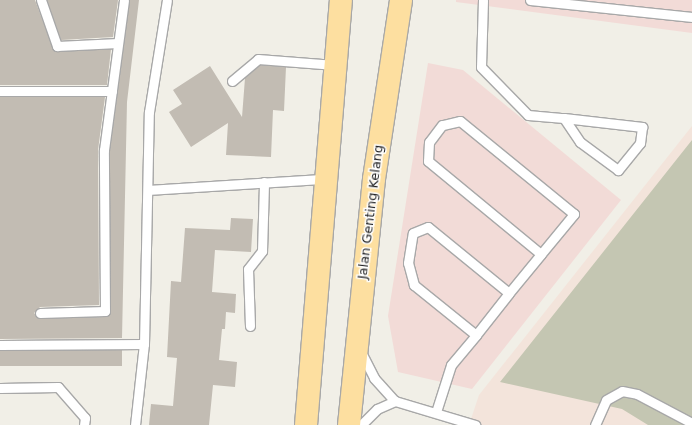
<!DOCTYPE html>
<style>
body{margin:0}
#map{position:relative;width:692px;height:425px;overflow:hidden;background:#f1efe7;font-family:"DejaVu Sans",sans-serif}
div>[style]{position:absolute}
.commercial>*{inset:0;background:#f2dbd7}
.military>*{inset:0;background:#f3e4db}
.construction>*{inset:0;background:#c4c6b2}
.building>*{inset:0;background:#c2bcb3;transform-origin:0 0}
.roads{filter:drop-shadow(1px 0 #a8a8a8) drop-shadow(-1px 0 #a8a8a8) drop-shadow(0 1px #a8a8a8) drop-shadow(0 -1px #a8a8a8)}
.lane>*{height:9px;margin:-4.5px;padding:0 4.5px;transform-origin:4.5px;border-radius:4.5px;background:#fff}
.primary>*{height:22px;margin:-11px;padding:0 11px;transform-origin:11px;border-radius:11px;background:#fddfa0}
span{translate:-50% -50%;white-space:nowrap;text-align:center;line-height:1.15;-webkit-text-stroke:3px #fff;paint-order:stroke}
.street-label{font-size:13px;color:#212121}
</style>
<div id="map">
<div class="commercial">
<i style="clip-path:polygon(456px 0,692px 0,692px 33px,456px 2px)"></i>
<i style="clip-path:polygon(428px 63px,463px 70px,621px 200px,472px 389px,398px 372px,388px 316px)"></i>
</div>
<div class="military">
<i style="clip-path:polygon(692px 126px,692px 425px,469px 425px,479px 395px)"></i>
</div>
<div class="construction">
<i style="clip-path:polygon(692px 140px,692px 425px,648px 425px,622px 409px,500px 382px)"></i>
</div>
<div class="building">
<i style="clip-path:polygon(0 0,35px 0,54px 51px,111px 49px,107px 85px,0 85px)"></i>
<i style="clip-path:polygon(47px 0,118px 0,113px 37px,61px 40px)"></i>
<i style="clip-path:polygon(130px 0,139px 0,127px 102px,122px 338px,0 339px,0 97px,105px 97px,98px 150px,99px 305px,40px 307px,34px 313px,40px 319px,105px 317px,110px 314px,110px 150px)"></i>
<i style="clip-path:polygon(260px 65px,286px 67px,284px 111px,273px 110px,271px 157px,226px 155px,228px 123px,191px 147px,169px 112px,182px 104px,173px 90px,210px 66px,242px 117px,245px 78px)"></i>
<i style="clip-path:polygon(231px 218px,253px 219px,251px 252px,215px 250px,212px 292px,236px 294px,235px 313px,226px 312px,225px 329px,222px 329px,219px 360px,237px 362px,235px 387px,213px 385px,209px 425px,149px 425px,151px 404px,173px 406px,177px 358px,167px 357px,171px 281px,181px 282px,185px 228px,230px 230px)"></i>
<i style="left:122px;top:350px;width:16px;height:122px;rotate:90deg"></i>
</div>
<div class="roads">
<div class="lane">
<i style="left:41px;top:0;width:49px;rotate:70.8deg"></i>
<i style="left:57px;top:46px;width:61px;rotate:-2.8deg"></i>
<i style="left:483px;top:0;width:67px;rotate:91.7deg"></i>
<i style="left:481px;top:67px;width:67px;rotate:45.6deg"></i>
<i style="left:528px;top:115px;width:36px;rotate:5deg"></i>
<i style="left:564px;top:118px;width:79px;rotate:6.6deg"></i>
<i style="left:642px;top:127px;width:16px;rotate:97deg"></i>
<i style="left:640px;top:143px;width:35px;rotate:129deg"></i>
<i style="left:618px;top:170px;width:47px;rotate:-143.6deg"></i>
<i style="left:580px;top:142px;width:29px;rotate:-124deg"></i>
<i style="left:530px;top:0;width:163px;rotate:6deg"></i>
<i style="left:232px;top:81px;width:34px;rotate:-40deg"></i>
<i style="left:258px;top:59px;width:77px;rotate:4.5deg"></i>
<i style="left:0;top:91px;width:112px"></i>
<i style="left:148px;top:190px;width:177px;rotate:-3.6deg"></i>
<i style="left:40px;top:313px;width:65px;rotate:-1.8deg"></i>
<i style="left:105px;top:311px;width:161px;rotate:-90.4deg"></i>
<i style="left:104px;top:150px;width:151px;rotate:-82.4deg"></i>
<i style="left:250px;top:326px;width:57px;rotate:-92deg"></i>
<i style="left:248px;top:269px;width:23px;rotate:-52deg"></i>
<i style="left:262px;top:251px;width:69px;rotate:-88.3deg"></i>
<i style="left:476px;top:335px;width:80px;rotate:-141.1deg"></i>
<i style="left:414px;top:285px;width:23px;rotate:-105deg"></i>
<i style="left:408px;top:263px;width:30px;rotate:-81deg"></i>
<i style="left:413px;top:233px;width:16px;rotate:-22deg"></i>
<i style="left:428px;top:227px;width:104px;rotate:39.2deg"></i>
<i style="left:0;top:345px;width:144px;rotate:-0.4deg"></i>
<i style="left:362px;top:354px;width:27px;rotate:63deg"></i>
<i style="left:374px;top:378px;width:31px;rotate:48deg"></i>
<i style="left:395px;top:401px;width:84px;rotate:16.7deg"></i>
<i style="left:0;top:388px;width:58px;rotate:-1deg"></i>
<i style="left:58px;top:387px;width:41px;rotate:48.9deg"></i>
<i style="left:85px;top:418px;width:7px;rotate:98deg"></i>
<i style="left:436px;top:412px;width:49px;rotate:-72.3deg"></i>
<i style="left:451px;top:365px;width:39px;rotate:-50deg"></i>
<i style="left:476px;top:335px;width:53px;rotate:-51.8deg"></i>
<i style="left:509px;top:293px;width:50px;rotate:-50.6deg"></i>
<i style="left:541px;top:254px;width:52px;rotate:-50.5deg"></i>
<i style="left:574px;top:214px;width:147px;rotate:-140.8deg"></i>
<i style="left:460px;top:121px;width:18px;rotate:167deg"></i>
<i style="left:442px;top:125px;width:21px;rotate:127deg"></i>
<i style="left:429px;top:142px;width:19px;rotate:93deg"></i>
<i style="left:428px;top:161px;width:146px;rotate:39.5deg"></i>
<i style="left:135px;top:425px;width:81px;rotate:-83.7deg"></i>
<i style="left:144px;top:344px;width:232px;rotate:-88.8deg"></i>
<i style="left:149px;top:112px;width:113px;rotate:-80.9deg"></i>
<i style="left:361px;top:425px;width:23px;rotate:-45deg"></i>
<i style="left:377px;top:409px;width:20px;rotate:-24deg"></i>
<i style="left:595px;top:425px;width:27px;rotate:-66deg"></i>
<i style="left:606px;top:400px;width:18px;rotate:-29deg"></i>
<i style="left:622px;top:391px;width:15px;rotate:11deg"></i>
<i style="left:637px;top:394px;width:62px;rotate:27.8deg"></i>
</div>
<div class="primary">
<i style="left:306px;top:425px;width:426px;rotate:-85.3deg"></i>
<i style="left:349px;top:425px;width:247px;rotate:-84.2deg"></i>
<i style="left:374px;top:179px;width:181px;rotate:-81.4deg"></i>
</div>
</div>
<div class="street-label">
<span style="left:371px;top:212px;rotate:-83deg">Jalan Genting Kelang</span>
</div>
</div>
